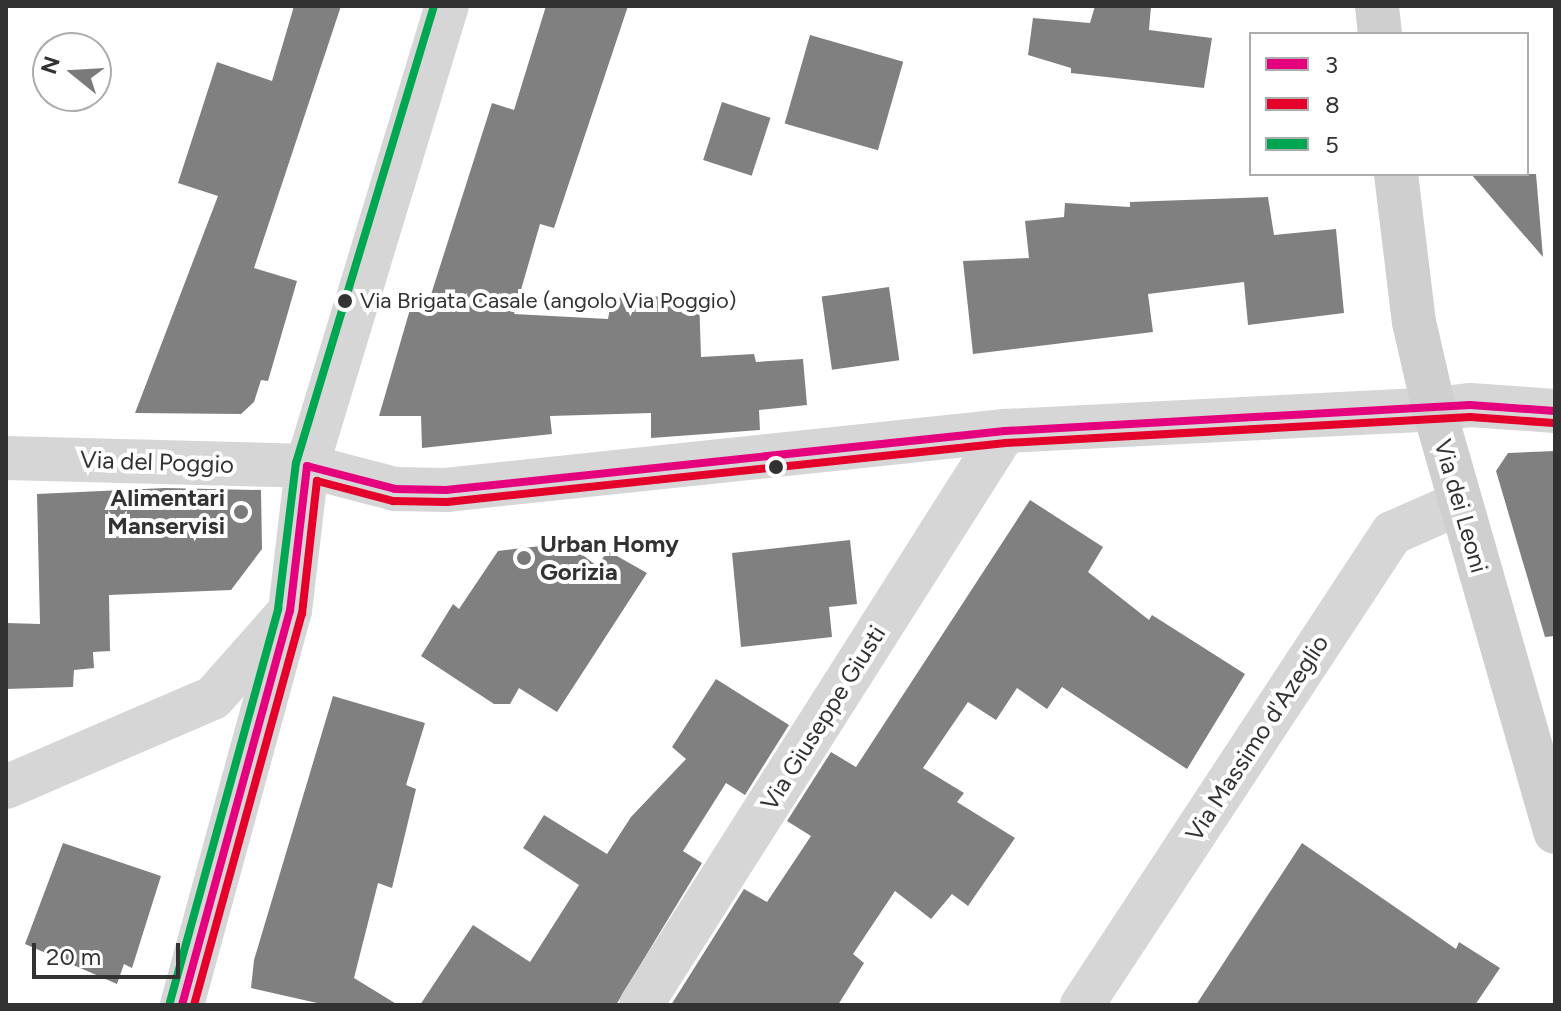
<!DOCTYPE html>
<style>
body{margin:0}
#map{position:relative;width:1561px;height:1011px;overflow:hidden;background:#fff;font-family:Figtree,sans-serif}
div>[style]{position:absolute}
.building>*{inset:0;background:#808080;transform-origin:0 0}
.minor>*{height:44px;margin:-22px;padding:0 22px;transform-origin:22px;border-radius:22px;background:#d6d6d6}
.tertiary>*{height:44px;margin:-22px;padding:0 22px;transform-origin:22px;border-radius:22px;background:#d6d6d6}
.secondary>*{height:44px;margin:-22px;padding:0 22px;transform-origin:22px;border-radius:22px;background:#cfcfcf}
.bus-1>*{height:8px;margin:-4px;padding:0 4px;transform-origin:4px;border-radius:4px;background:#e5007d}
.bus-2>*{height:8px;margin:-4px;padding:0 4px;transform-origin:4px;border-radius:4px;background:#e4002b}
.bus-3>*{height:8px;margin:-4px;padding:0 4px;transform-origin:4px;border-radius:4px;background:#00a651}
.dots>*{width:22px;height:22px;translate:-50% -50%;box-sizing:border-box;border:4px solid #fff;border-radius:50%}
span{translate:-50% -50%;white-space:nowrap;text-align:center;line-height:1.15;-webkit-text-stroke:8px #fff;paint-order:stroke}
.bus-label{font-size:22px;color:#323232}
.left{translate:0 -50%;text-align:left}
.street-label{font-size:24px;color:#323232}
.poi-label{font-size:24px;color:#323232;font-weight:700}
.right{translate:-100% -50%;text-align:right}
.frame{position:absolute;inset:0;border:8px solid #323232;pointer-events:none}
.legend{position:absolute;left:1249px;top:32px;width:280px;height:144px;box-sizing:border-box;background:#fff;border:2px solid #adadad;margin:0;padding:10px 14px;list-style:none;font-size:24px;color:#323232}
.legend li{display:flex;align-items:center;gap:16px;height:40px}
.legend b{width:40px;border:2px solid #adadad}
.north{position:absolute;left:32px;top:32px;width:80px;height:80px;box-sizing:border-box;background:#fff;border:2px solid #adadad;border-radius:50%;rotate:288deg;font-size:22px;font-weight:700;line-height:32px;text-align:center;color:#323232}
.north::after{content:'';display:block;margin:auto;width:28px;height:36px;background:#7a7a7a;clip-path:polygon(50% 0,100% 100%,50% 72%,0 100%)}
.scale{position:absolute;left:32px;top:943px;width:148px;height:36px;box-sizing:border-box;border:4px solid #323232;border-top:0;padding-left:10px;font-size:24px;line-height:28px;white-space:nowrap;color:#323232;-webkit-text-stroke:6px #fff;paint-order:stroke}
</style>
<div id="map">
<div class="building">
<i style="clip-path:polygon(294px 6px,341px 6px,254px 268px,297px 281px,268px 381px,261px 380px,254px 402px,241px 414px,135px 413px,218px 196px,178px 183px,217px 62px,272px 81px)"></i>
<i style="clip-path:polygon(546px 6px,628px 6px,554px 228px,540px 224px,514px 314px,608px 319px,612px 298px,699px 295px,701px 357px,754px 354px,756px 362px,803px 359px,807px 405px,759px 410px,760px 430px,651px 438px,651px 413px,550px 416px,552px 434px,422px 448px,421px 416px,379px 416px,413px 299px,428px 304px,492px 103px,514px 110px)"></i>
<i style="clip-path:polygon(1095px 6px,1151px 6px,1149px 30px,1212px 38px,1204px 88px,1071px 73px,1071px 68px,1028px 55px,1033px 18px,1090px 23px)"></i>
<i style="left:810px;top:35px;width:97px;height:92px;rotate:16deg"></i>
<i style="left:722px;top:102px;width:51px;height:61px;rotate:18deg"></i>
<i style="clip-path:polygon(1471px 174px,1536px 174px,1543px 257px)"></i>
<i style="clip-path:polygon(1268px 197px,1274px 235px,1336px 229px,1344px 313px,1248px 325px,1244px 282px,1148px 294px,1153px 332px,973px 354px,963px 261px,1029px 258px,1025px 221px,1064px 217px,1065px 203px,1130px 207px,1130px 202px)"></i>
<i style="left:889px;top:287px;width:74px;height:68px;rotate:82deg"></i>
<i style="clip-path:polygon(1555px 451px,1555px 636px,1545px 637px,1496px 471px,1508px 453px)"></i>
<i style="clip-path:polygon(165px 488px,261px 490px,262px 549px,231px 590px,109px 595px,110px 651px,93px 652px,94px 668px,74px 670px,73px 687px,6px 689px,6px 623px,40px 624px,37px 494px)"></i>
<i style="clip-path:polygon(1030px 500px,1103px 547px,1088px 572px,1149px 620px,1152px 615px,1245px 674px,1187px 769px,1062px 687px,1047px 709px,1017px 688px,996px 720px,968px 702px,923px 768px,964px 793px,957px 802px,1015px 838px,968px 906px,952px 894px,931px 919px,895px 891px,853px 954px,864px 963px,838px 1005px,671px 1005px,744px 889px,767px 902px,811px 836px,787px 821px,831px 752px,856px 767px)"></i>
<i style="clip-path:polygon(850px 540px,857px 604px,829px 607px,832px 637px,741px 647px,732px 553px)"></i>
<i style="clip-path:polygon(567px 543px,597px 566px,608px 551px,647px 573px,557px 712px,519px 688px,510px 704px,494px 704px,421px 656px,453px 604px,459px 609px,498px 551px)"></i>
<i style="clip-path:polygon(716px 679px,789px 725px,745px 795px,726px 783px,683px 851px,702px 863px,616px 1005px,420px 1005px,473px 925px,530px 962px,579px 885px,523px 848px,544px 815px,607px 854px,631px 817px,686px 759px,672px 747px)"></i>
<i style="clip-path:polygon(333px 696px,425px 723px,406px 785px,416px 789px,392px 888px,378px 883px,354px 978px,398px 1005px,326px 1005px,251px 988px,254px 960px)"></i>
<i style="clip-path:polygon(63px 843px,161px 876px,132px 968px,124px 964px,117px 984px,25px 944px)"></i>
<i style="clip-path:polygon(1302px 843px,1456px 949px,1459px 942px,1500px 968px,1475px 1005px,1196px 1005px)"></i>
</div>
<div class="minor">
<i style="left:6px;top:458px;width:301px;rotate:1.5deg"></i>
<i style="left:307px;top:466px;width:91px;rotate:14.6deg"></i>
<i style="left:395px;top:489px;width:51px;rotate:1.1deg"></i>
<i style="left:446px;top:490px;width:562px;rotate:-6.03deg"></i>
<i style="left:1005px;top:431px;width:430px;rotate:-2.9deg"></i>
<i style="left:182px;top:1005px;width:409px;rotate:-74.7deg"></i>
<i style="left:641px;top:1005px;width:680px;rotate:-57.62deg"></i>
<i style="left:1082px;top:1005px;width:565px;rotate:-56.7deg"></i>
<i style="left:1392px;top:533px;width:74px;rotate:-23.8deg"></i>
</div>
<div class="tertiary">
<i style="left:1434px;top:409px;width:36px;rotate:-6deg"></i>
<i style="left:1470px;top:405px;width:85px;rotate:4deg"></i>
<i style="left:6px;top:787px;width:225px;rotate:-23.3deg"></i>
<i style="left:213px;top:698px;width:116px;rotate:-48.5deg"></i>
<i style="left:290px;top:611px;width:146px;rotate:-83.3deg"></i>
<i style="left:307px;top:466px;width:481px;rotate:-73.1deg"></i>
</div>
<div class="secondary">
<i style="left:1377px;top:6px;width:28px;rotate:84deg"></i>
<i style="left:1396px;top:174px;width:149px;rotate:83.1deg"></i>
<i style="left:1414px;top:322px;width:89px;rotate:77.1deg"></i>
<i style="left:1434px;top:409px;width:440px;rotate:74deg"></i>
</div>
<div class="bus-1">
<i style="left:182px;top:1005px;width:409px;rotate:-74.7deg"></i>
<i style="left:290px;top:611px;width:146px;rotate:-83.3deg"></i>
<i style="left:307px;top:466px;width:91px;rotate:14.6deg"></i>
<i style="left:395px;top:489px;width:51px;rotate:1.1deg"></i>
<i style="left:446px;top:490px;width:562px;rotate:-6.03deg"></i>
<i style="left:1005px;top:431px;width:466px;rotate:-3.2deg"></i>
<i style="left:1470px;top:405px;width:85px;rotate:4deg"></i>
</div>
<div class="bus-2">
<i style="left:194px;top:1005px;width:406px;rotate:-74.6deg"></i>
<i style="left:302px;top:614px;width:134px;rotate:-83.6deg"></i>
<i style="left:317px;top:481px;width:79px;rotate:14.7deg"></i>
<i style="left:393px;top:501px;width:54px;rotate:1.1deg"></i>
<i style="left:447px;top:502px;width:562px;rotate:-6.03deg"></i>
<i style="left:1006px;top:443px;width:465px;rotate:-3.2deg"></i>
<i style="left:1470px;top:417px;width:84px;rotate:4.1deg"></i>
</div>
<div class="bus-3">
<i style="left:170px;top:1002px;width:408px;rotate:-74.6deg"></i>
<i style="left:278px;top:609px;width:147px;rotate:-83deg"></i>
<i style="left:296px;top:463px;width:477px;rotate:-73.2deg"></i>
</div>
<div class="dots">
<i style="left:345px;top:301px;background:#323232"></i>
<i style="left:776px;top:467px;background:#323232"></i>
<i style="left:241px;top:512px;background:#7a7a7a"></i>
<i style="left:524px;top:558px;background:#7a7a7a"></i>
</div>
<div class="bus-label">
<span class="left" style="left:360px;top:301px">Via Brigata Casale (angolo Via Poggio)</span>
</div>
<div class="street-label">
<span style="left:157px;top:462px;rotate:2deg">Via del Poggio</span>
<span style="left:1461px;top:506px;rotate:74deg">Via dei Leoni</span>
<span style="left:823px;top:718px;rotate:-58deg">Via Giuseppe Giusti</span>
<span style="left:1257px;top:738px;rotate:-57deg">Via Massimo d'Azeglio</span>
</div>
<div class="poi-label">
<span class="right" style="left:225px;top:512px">Alimentari<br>Manservisi</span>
<span class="left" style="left:540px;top:558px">Urban Homy<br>Gorizia</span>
</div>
<div class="frame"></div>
<ul class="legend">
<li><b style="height:10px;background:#e5007d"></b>3</li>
<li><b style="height:10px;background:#e4002b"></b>8</li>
<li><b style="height:10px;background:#00a651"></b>5</li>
</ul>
<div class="north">N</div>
<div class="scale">20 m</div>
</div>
